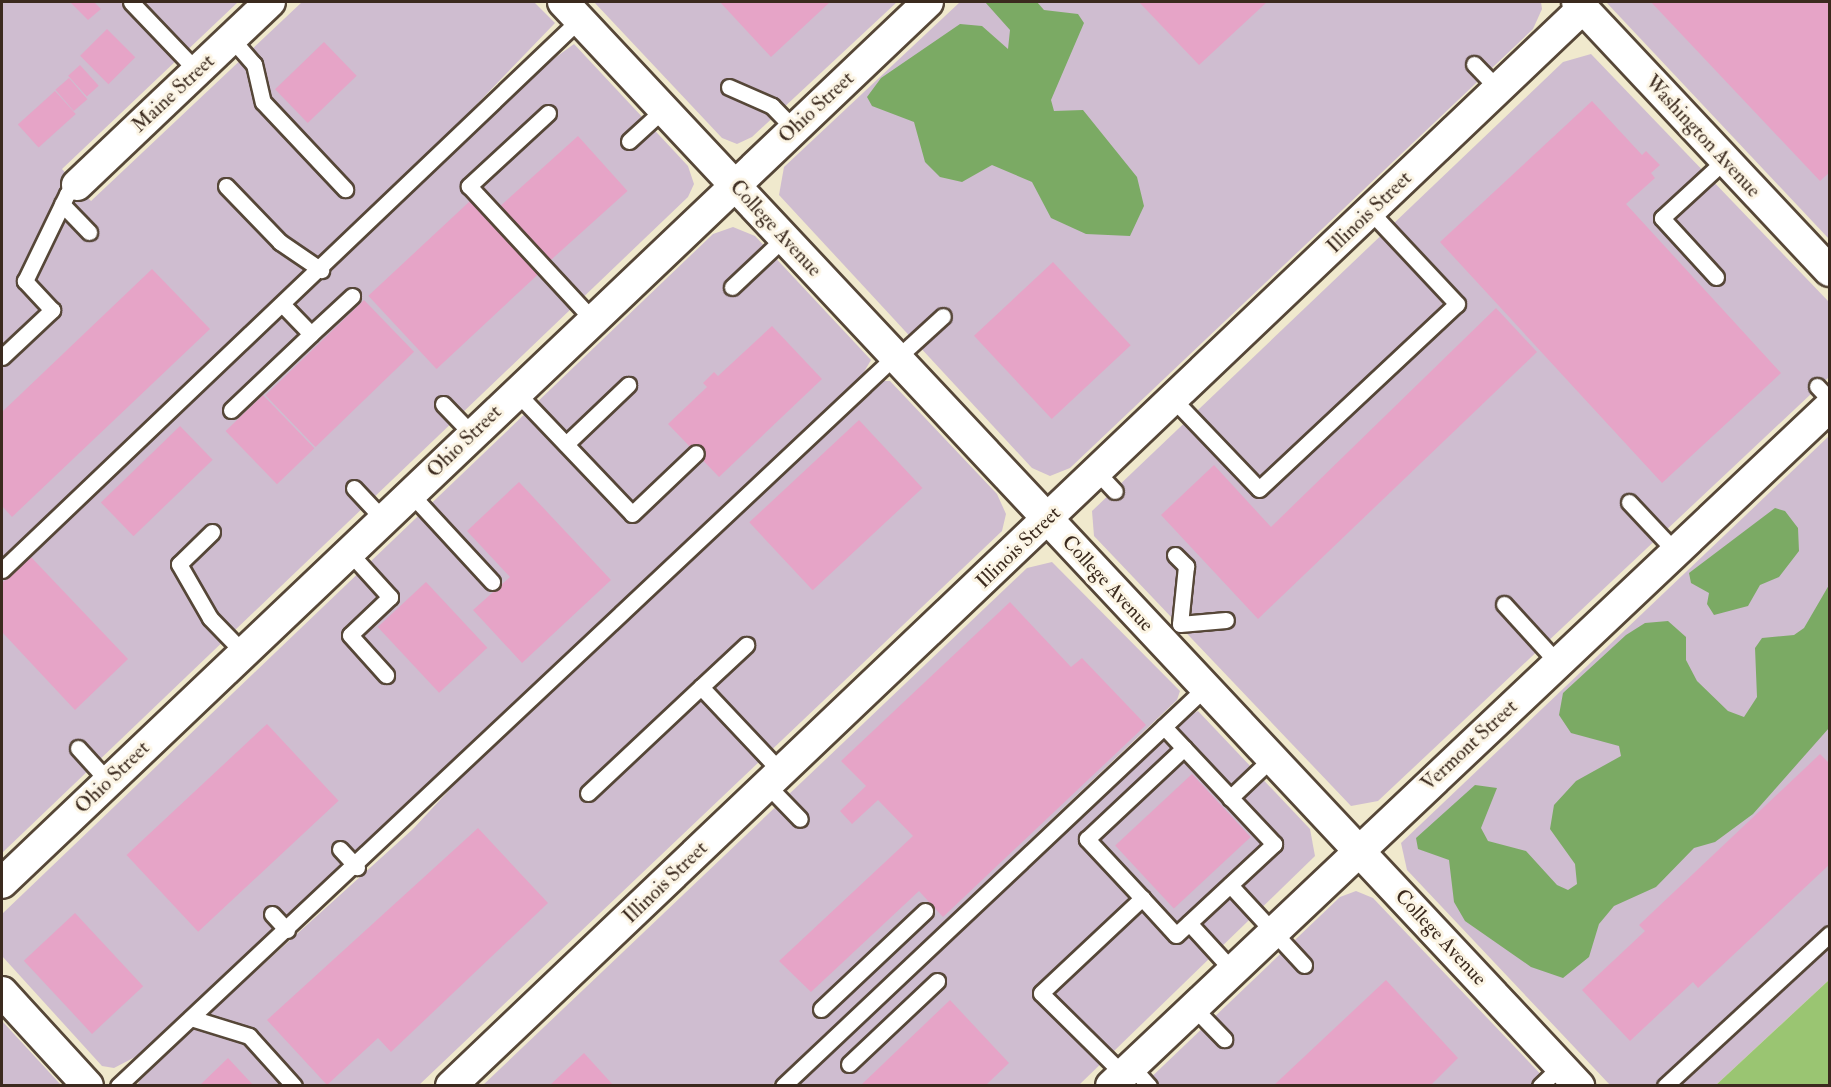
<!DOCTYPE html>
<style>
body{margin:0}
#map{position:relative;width:1831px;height:1087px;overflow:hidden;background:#f0e9cd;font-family:"IM FELL Double Pica",serif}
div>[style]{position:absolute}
.industrial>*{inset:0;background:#cfbdd0}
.green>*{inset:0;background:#9ac572}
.forest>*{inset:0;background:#7baa64}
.building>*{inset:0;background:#e6a4c7;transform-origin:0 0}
.roads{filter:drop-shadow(2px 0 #564738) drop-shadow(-2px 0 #564738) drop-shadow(0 2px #564738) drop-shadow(0 -2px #564738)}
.lane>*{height:15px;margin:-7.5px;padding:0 7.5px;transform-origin:7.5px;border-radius:7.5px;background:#fff}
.street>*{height:30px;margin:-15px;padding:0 15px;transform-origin:15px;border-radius:15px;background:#fff}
span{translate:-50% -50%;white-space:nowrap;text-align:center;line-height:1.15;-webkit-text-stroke:6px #fcf5e5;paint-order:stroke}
.street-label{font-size:20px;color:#3b2a1e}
.frame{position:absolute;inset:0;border:3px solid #3b2a1e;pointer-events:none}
</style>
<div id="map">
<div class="industrial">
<i style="clip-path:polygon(2px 2px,238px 2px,62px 169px,91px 201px,302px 2px,534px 2px,555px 23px,429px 154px,2px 559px)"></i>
<i style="clip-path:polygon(594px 2px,897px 2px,752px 137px,737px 144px,722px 138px)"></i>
<i style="clip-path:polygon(960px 2px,1541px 2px,1542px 9px,1533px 29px,1070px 468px,1050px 476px,1032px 468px,779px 195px,784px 167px)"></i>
<i style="clip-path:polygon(1606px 2px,1829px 2px,1829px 239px)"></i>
<i style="clip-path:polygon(574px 44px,688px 166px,694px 184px,688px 197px,2px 853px,2px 580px,534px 73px)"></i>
<i style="clip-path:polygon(1591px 54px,1829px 302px,1829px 377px,1378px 801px,1351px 806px,1094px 536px,1092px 511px,1563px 62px)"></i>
<i style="clip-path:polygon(733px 227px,755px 236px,871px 360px,860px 379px,137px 1056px,114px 1068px,102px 1066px,2px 956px,2px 914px,713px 234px)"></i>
<i style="clip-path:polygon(884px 381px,890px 381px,997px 494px,1006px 514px,1002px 531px,419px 1085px,137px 1086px,143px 1073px,413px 829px,482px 755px)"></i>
<i style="clip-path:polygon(1829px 436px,1829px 980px,1716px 1085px,1610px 1085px,1407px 870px,1401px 843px)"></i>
<i style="clip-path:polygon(1052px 562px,1180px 691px,1177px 700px,772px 1085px,482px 1086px,1027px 568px)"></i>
<i style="clip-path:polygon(1198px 711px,1310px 829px,1315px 856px,1079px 1085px,793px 1086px,1181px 720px)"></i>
<i style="clip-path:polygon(1356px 891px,1373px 898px,1551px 1085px,1142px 1086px,1340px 897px)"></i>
<i style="clip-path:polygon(2px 1021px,61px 1085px,2px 1085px)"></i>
</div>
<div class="green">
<i style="clip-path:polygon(1829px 980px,1829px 1085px,1716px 1085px)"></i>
</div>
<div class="forest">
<i style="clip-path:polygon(985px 2px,1037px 2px,1044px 10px,1078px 14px,1084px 23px,1051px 100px,1054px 111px,1083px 110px,1137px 177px,1144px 206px,1130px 236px,1086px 234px,1051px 218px,1032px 182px,992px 165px,962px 182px,940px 177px,925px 162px,914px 122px,872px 106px,867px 97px,881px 78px,960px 24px,982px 26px,1008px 49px,1010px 30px)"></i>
<i style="clip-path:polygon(1775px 508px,1785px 511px,1798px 528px,1799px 551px,1779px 577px,1760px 585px,1748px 606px,1714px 615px,1707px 604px,1709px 593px,1691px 583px,1689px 573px)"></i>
<i style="clip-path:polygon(1829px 585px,1829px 728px,1753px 814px,1715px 842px,1694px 848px,1656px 887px,1614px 906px,1599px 924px,1589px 957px,1563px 978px,1531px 967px,1465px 921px,1454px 902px,1449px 860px,1418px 849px,1416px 838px,1475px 785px,1497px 788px,1481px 828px,1488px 841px,1526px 851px,1557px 885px,1568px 890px,1577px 884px,1575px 864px,1550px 829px,1554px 805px,1576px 781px,1621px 756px,1619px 746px,1571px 733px,1559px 715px,1563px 693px,1626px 635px,1645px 623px,1668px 621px,1686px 637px,1686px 660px,1697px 681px,1728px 711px,1744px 717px,1757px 697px,1755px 648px,1762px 638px,1794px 635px,1804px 628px)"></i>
</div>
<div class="building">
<i style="clip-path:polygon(70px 2px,94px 2px,101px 9px,88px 20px)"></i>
<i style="clip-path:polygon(720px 2px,830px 2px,771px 57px)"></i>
<i style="clip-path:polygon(1139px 2px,1267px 2px,1199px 65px)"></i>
<i style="clip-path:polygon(1651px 2px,1830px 2px,1830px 172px,1820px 181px)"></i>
<i style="left:107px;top:29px;width:40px;height:38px;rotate:45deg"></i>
<i style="left:324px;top:42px;width:47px;height:68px;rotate:46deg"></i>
<i style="left:80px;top:65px;width:28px;height:16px;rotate:48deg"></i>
<i style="left:69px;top:78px;width:28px;height:18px;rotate:49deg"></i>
<i style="left:55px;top:91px;width:31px;height:50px;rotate:48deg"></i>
<i style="clip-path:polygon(1592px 101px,1642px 155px,1646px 151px,1660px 165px,1651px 173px,1655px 178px,1626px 204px,1781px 373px,1662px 483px,1440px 242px)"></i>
<i style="left:578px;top:136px;width:74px;height:105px;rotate:48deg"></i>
<i style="left:470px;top:201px;width:100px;height:139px;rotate:47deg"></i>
<i style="left:1053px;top:262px;width:114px;height:108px;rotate:47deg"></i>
<i style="clip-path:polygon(152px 269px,210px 329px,12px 517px,2px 506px,2px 412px)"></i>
<i style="left:364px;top:300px;width:72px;height:137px;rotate:46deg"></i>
<i style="clip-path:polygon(1496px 308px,1537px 352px,1258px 619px,1161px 515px,1214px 465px,1271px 527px)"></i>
<i style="clip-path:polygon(772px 326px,822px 379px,719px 477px,668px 424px,707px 387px,703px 383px,714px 372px,718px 376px)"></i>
<i style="left:263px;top:395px;width:74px;height:52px;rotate:46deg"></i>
<i style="left:859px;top:420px;width:93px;height:150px;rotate:47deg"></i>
<i style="left:180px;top:426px;width:47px;height:110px;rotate:46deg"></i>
<i style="clip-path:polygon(519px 482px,611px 580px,522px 663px,473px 610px,510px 577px,467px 531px)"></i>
<i style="clip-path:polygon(30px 556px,128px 659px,75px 710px,2px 632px,2px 583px)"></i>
<i style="left:426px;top:582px;width:90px;height:66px;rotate:47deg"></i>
<i style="clip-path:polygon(1010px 602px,1071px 667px,1082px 658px,1146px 725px,943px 917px,919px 891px,811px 992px,779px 961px,913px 836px,878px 800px,852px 824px,840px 811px,866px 786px,841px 761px)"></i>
<i style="left:267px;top:724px;width:105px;height:192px;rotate:47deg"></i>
<i style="clip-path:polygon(1820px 754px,1830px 764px,1830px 864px,1698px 988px,1693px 982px,1630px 1041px,1582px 990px,1645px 931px,1639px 925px)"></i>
<i style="left:1192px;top:774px;width:86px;height:105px;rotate:47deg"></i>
<i style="clip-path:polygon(478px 828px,548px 903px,391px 1052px,378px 1038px,327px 1085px,267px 1020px)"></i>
<i style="left:75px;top:913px;width:100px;height:70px;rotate:47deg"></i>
<i style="clip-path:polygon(1386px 980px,1458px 1058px,1430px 1086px,1273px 1086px)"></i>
<i style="clip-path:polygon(950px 1000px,1009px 1063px,985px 1086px,860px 1086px)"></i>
<i style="clip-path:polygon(584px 1053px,614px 1086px,549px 1086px)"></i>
<i style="clip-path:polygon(228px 1058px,254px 1086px,199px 1086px)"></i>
</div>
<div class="roads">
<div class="lane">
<i style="left:131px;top:2px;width:95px;rotate:46.3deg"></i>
<i style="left:231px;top:38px;width:35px;rotate:49deg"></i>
<i style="left:254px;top:64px;width:39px;rotate:77deg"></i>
<i style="left:263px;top:102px;width:120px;rotate:46.7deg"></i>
<i style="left:1474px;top:64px;width:35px;rotate:46deg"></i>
<i style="left:729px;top:87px;width:47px;rotate:23.8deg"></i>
<i style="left:772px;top:106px;width:30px;rotate:46deg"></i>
<i style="left:548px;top:113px;width:108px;rotate:137.3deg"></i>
<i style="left:469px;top:186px;width:181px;rotate:47.2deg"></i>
<i style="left:629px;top:141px;width:47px;rotate:-42.4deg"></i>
<i style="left:226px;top:186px;width:78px;rotate:46deg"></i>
<i style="left:280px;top:242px;width:50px;rotate:34.3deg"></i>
<i style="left:62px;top:204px;width:39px;rotate:46deg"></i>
<i style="left:1716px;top:277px;width:80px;rotate:-132.5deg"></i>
<i style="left:1662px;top:218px;width:86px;rotate:-42.6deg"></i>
<i style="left:732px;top:287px;width:71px;rotate:-43.3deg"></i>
<i style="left:283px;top:305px;width:40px;rotate:46deg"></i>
<i style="left:311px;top:334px;width:56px;rotate:-42.8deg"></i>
<i style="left:2px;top:357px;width:69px;rotate:-43.2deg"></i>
<i style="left:52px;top:310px;width:40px;rotate:-133deg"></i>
<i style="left:25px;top:281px;width:97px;rotate:-64.2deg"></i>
<i style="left:67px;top:194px;width:13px;rotate:-42deg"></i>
<i style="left:897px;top:358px;width:62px;rotate:-42.4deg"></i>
<i style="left:1817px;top:386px;width:19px;rotate:47deg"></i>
<i style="left:516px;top:392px;width:168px;rotate:46.4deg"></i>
<i style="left:632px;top:514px;width:88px;rotate:-43.6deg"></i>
<i style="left:1173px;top:399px;width:124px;rotate:46.3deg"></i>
<i style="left:1259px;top:489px;width:271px;rotate:-43.1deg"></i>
<i style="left:1457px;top:304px;width:127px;rotate:-133.1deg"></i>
<i style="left:443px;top:404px;width:42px;rotate:46deg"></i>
<i style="left:231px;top:410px;width:110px;rotate:-43.5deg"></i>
<i style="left:566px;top:444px;width:86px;rotate:-43.6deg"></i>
<i style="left:1097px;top:472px;width:26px;rotate:47deg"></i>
<i style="left:354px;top:488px;width:42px;rotate:46.9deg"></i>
<i style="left:410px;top:493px;width:121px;rotate:47.3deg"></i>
<i style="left:1629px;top:502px;width:67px;rotate:46.8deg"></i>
<i style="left:212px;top:532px;width:46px;rotate:135.9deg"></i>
<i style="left:179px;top:564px;width:62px;rotate:60.1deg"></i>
<i style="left:210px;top:618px;width:47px;rotate:45.9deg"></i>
<i style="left:349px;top:552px;width:61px;rotate:47.7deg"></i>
<i style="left:390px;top:597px;width:55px;rotate:136.5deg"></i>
<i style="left:350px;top:635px;width:54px;rotate:48deg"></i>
<i style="left:1175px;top:555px;width:16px;rotate:45deg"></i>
<i style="left:1186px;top:566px;width:58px;rotate:95.9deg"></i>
<i style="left:1180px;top:624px;width:46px;rotate:-5deg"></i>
<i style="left:2px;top:570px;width:799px;rotate:-43.63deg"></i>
<i style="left:1504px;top:604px;width:79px;rotate:47.6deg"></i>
<i style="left:701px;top:687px;width:62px;rotate:-43deg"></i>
<i style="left:78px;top:748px;width:45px;rotate:47.7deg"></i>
<i style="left:767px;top:785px;width:47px;rotate:45.9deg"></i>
<i style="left:588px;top:793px;width:155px;rotate:-43.2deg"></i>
<i style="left:701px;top:687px;width:117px;rotate:46.7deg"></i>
<i style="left:1230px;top:798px;width:58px;rotate:-43.6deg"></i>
<i style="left:340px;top:849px;width:25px;rotate:47deg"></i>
<i style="left:1230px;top:885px;width:109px;rotate:47.2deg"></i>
<i style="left:1142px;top:898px;width:81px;rotate:-133deg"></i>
<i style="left:1087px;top:839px;width:133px;rotate:-43.2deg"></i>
<i style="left:272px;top:914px;width:22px;rotate:47deg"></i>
<i style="left:1189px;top:923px;width:64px;rotate:47.5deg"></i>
<i style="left:1193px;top:1007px;width:45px;rotate:45.9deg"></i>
<i style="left:821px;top:1009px;width:143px;rotate:-43.3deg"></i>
<i style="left:191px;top:1018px;width:61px;rotate:17.2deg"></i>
<i style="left:249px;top:1036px;width:67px;rotate:48deg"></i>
<i style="left:849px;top:1064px;width:121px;rotate:-43.3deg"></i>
<i style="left:1131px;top:1066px;width:27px;rotate:48deg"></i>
<i style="left:1123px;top:1074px;width:115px;rotate:-135.4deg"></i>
<i style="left:1041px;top:993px;width:139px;rotate:-43.2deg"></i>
<i style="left:1142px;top:898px;width:50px;rotate:47.4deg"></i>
<i style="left:1176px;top:935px;width:134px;rotate:-42.9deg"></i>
<i style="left:1274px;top:844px;width:161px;rotate:-133.2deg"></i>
<i style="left:118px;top:1086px;width:1066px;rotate:-43.21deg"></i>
<i style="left:783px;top:1086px;width:581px;rotate:-43.33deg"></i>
<i style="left:1540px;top:1086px;width:29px;rotate:-44deg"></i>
<i style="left:1665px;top:1086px;width:224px;rotate:-42.7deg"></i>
</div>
<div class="street">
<i style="left:563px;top:2px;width:1486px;rotate:46.85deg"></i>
<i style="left:1577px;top:2px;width:369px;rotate:46.8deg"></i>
<i style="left:77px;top:185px;width:266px;rotate:-43.5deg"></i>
<i style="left:2px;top:883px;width:1278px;rotate:-43.57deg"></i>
<i style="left:2px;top:992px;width:127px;rotate:47.5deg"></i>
<i style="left:451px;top:1086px;width:1563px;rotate:-43.6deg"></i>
<i style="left:1111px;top:1086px;width:990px;rotate:-43.4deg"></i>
</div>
</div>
<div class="street-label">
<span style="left:173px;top:93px;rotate:-43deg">Maine Street</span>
<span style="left:816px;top:107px;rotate:-43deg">Ohio Street</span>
<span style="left:1703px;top:136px;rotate:47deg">Washington Avenue</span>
<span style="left:1369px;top:212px;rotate:-44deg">Illinois Street</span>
<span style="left:776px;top:228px;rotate:47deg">College Avenue</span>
<span style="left:464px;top:441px;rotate:-44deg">Ohio Street</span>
<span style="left:1018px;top:547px;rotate:-44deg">Illinois Street</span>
<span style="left:1108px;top:583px;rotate:47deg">College Avenue</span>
<span style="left:1469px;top:745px;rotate:-43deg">Vermont Street</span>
<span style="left:112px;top:777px;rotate:-44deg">Ohio Street</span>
<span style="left:665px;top:882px;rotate:-44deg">Illinois Street</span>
<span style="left:1441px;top:937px;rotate:47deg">College Avenue</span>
</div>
<div class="frame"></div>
</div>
